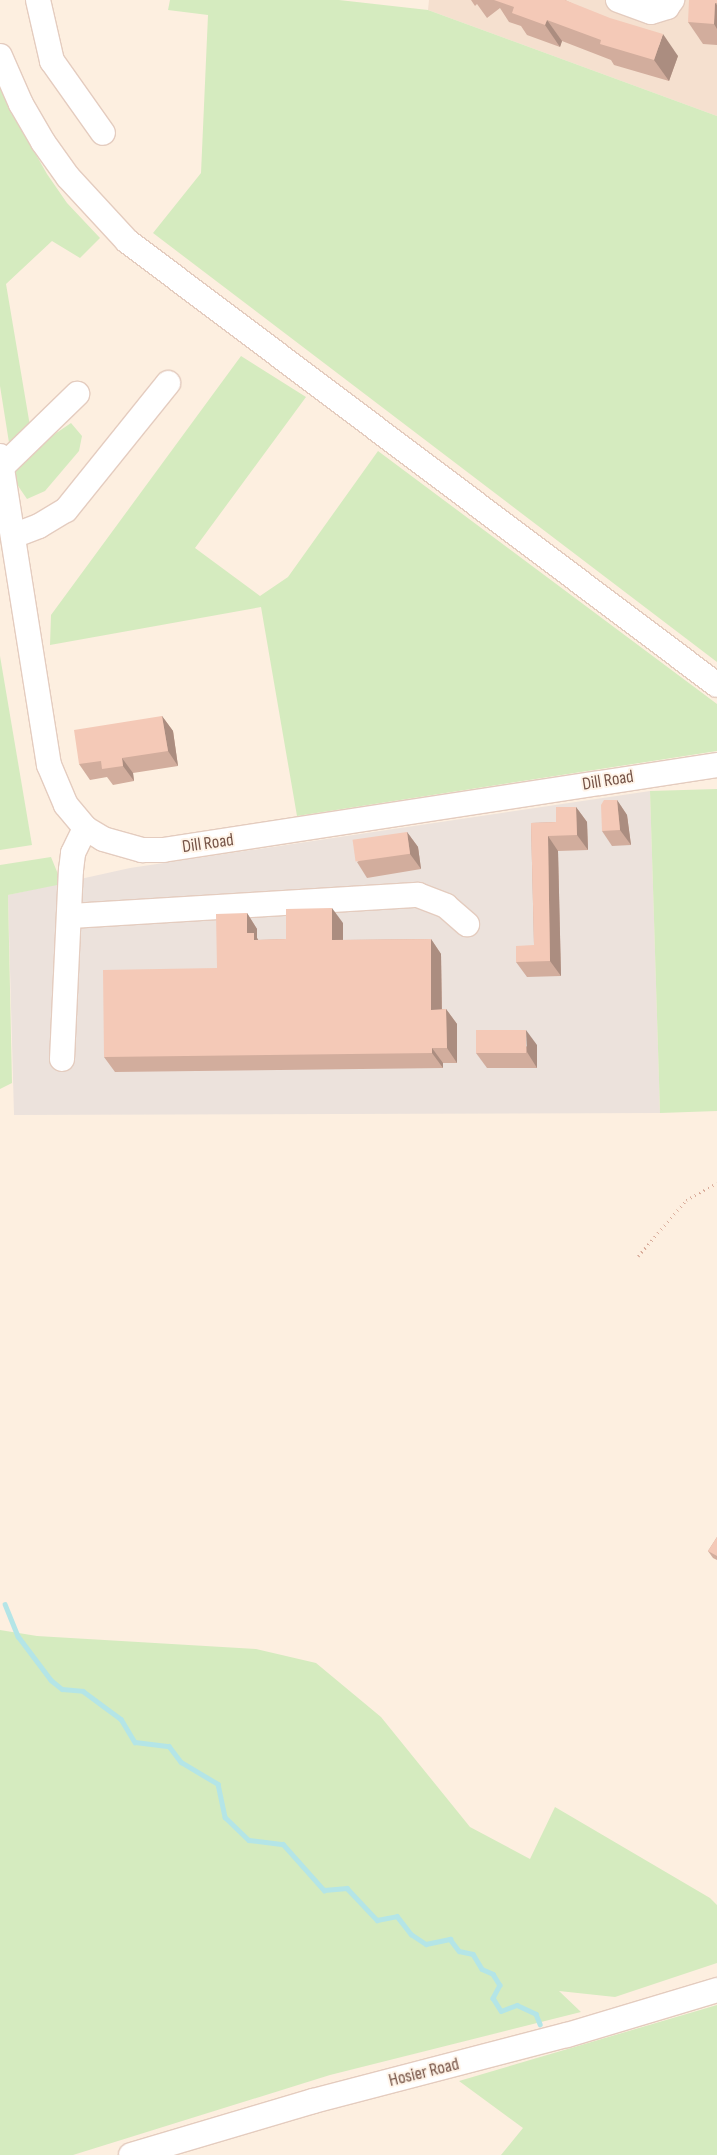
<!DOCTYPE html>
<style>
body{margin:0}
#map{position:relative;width:717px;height:2155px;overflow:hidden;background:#fdefe0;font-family:"Sofia Sans Condensed",sans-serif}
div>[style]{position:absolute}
.residential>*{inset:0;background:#f5e0cf}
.industrial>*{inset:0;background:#ece2dc}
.green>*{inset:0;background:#d5ebbf}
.stream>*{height:4.5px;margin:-2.25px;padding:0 2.25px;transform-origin:2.25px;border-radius:2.25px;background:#b4e5e7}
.path>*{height:2.5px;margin-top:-1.25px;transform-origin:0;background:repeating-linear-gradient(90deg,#d9ac9a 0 1px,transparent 0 5px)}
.roads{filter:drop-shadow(1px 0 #e4ccbf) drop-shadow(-1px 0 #e4ccbf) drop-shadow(0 1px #e4ccbf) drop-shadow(0 -1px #e4ccbf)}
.minor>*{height:24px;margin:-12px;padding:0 12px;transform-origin:12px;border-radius:12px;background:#fff}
.wall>*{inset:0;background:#d2ad9d}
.shaded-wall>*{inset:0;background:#ab8d80}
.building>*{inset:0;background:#f4c9b7;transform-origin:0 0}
span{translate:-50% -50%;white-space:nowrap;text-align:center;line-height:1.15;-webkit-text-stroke:4px #fff4e8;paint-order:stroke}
.street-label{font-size:18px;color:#755346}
</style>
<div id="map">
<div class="residential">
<i style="clip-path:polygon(429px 0,717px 0,717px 116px,428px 10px)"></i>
</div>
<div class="industrial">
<i style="clip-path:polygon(650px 791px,660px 1113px,14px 1115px,8px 895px,130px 868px)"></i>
</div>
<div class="green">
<i style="clip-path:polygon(170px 0,339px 0,428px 10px,717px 116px,717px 662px,153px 233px,201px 173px,208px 15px,168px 10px)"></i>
<i style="clip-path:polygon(0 81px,26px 137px,47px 174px,67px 203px,100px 238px,80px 258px,52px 241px,6px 284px,30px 426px,10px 449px,0 386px)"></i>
<i style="clip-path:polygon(241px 356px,306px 397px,195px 548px,260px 596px,288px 577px,378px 451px,717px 704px,717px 751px,297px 816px,261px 607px,50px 645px,51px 615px)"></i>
<i style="clip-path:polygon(71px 423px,82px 436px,79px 451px,45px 491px,27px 499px,14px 480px,18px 459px)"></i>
<i style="clip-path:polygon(0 656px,32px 845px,0 850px)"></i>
<i style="clip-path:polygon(717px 789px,717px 1111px,660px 1113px,650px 791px)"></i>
<i style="clip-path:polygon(51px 857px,62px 884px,8px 895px,12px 1083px,0 1089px,0 865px)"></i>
<i style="clip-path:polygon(0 1630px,37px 1636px,256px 1649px,316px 1663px,381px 1717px,470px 1827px,530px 1859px,555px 1807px,710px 1898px,717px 1905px,717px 1963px,615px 1997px,559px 1991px,581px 2012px,330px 2075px,73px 2155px,0 2155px)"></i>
<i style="clip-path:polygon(717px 2005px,717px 2155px,501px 2155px,523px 2128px,459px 2081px)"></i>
</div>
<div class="stream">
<i style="left:5px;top:1604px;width:35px;rotate:68deg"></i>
<i style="left:18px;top:1636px;width:55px;rotate:53.1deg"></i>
<i style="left:51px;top:1680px;width:14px;rotate:39deg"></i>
<i style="left:62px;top:1689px;width:21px;rotate:5deg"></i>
<i style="left:83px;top:1691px;width:47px;rotate:36.4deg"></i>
<i style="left:121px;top:1719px;width:27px;rotate:59deg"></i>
<i style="left:135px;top:1742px;width:34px;rotate:7deg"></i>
<i style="left:169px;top:1746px;width:20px;rotate:53deg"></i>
<i style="left:181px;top:1762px;width:43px;rotate:30.7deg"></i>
<i style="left:218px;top:1784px;width:34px;rotate:78deg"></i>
<i style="left:225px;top:1817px;width:33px;rotate:44deg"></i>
<i style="left:249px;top:1840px;width:34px;rotate:7deg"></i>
<i style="left:283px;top:1844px;width:62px;rotate:48.3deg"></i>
<i style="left:324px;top:1890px;width:23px;rotate:-5deg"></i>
<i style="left:347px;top:1888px;width:44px;rotate:46.8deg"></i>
<i style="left:377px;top:1920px;width:20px;rotate:-11deg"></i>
<i style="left:397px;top:1916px;width:23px;rotate:52deg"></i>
<i style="left:411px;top:1934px;width:18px;rotate:34deg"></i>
<i style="left:426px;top:1944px;width:25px;rotate:-12deg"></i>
<i style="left:450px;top:1939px;width:15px;rotate:53deg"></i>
<i style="left:459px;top:1951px;width:14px;rotate:12deg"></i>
<i style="left:473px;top:1954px;width:17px;rotate:59deg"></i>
<i style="left:482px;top:1969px;width:12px;rotate:24deg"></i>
<i style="left:493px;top:1974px;width:13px;rotate:58deg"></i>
<i style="left:500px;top:1985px;width:15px;rotate:118deg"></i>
<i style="left:493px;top:1998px;width:15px;rotate:58deg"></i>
<i style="left:501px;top:2011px;width:17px;rotate:-21deg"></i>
<i style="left:517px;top:2005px;width:21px;rotate:25deg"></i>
<i style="left:536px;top:2014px;width:11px;rotate:68deg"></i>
</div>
<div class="path">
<i style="left:638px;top:1256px;width:74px;rotate:-49.4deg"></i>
<i style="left:686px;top:1200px;width:35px;rotate:-29deg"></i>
</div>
<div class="roads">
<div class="minor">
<i style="left:38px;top:0;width:63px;rotate:77.1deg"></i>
<i style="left:52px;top:61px;width:88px;rotate:54.7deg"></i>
<i style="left:618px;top:0;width:35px;rotate:20deg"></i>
<i style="left:651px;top:12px;width:17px;rotate:-17deg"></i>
<i style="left:667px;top:7px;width:9px;rotate:-54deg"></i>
<i style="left:0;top:56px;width:52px;rotate:66.4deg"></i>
<i style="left:21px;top:104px;width:44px;rotate:59.9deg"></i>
<i style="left:43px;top:142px;width:43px;rotate:54.5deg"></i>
<i style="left:68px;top:177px;width:87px;rotate:47.3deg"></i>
<i style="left:127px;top:241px;width:738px;rotate:36.96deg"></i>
<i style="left:0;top:456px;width:313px;rotate:81deg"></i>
<i style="left:49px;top:765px;width:43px;rotate:67deg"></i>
<i style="left:66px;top:805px;width:30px;rotate:50deg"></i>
<i style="left:85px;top:828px;width:21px;rotate:31deg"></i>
<i style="left:103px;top:839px;width:41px;rotate:15.8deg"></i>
<i style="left:142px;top:850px;width:21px"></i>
<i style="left:163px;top:850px;width:560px;rotate:-8.72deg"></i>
<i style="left:2px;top:467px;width:105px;rotate:-44.2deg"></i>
<i style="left:13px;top:536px;width:28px;rotate:-21deg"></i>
<i style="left:39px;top:526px;width:31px;rotate:-31deg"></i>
<i style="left:66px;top:510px;width:163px;rotate:-51.2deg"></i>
<i style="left:71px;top:916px;width:348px;rotate:-3.5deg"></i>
<i style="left:418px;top:895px;width:30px;rotate:21deg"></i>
<i style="left:446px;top:906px;width:28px;rotate:41deg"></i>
<i style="left:62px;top:1059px;width:189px;rotate:-87.3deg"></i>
<i style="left:71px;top:870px;width:17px;rotate:-83deg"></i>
<i style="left:73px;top:853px;width:28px;rotate:-64deg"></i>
<i style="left:131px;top:2155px;width:190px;rotate:-16.5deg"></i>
<i style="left:313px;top:2101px;width:262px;rotate:-14.6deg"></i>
<i style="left:567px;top:2035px;width:157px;rotate:-16.7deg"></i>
</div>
</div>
<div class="wall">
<i style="clip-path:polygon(471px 0,565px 0,678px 56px,669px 81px,614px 65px,611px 60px,562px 41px,560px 47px,527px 35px,521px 26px,509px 22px,500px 8px,487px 18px,477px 4px,475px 6px)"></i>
<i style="clip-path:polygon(717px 0,717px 45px,703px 44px,688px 22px)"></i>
<i style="clip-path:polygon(162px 716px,173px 731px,178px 766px,133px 773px,134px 781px,113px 785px,107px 777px,90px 780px,79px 764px)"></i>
<i style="clip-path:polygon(617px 800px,627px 815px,631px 845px,612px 846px,602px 831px)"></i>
<i style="clip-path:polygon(576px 807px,587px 822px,588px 850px,558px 851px,561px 976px,527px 977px,516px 962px,534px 945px,531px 823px,556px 822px)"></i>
<i style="clip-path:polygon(407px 832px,418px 847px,421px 869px,367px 878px,357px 862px)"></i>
<i style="clip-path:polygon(247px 913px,257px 929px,257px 938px,258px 940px,286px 939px,343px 923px,343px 940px,431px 939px,441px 954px,442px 1009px,446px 1009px,457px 1024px,457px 1063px,443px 1063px,443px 1068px,115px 1072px,104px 1057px,217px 968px)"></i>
<i style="clip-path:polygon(537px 1045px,537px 1068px,487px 1068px,476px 1053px)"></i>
<i style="clip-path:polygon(717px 1537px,717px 1560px,713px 1558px,708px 1551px)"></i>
</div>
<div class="shaded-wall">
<i style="clip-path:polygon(715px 3px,717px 5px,717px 29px,714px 24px)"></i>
<i style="clip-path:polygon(547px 20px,562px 41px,560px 47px,545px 25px)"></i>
<i style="clip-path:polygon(663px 34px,678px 56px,669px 81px,654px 60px)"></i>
<i style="clip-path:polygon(162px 716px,173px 731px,178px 766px,168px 751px)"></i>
<i style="clip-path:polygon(122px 758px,133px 773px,134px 781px,123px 766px)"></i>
<i style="clip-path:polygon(617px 800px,627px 815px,631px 845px,620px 830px)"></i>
<i style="clip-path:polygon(576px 807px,587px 822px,588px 850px,577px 835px)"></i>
<i style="clip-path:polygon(407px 832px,418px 847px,421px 869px,410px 854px)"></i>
<i style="clip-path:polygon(548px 836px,558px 851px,561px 976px,550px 961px)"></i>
<i style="clip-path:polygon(332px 908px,343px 923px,343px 955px,332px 940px)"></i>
<i style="clip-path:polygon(247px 913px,257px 929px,257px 938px,264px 948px,265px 955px,247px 933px)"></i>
<i style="clip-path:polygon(431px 939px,441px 954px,442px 1025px,431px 1010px)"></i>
<i style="clip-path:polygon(446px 1009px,457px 1024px,457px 1063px,447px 1048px)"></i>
<i style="clip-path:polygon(526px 1030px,537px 1045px,537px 1068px,527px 1052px)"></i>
<i style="clip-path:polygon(432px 1048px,443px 1063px,443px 1068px,432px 1053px)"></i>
</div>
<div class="building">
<i style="clip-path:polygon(494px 0,565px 0,610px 18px,663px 34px,654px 60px,600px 44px,601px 40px,547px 20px,545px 25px,512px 13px,514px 7px)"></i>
<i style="clip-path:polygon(689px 0,717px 0,717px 3px,715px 3px,714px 24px,688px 22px)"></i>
<i style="clip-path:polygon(162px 716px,168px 751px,122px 758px,123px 766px,102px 769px,101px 761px,79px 764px,74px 730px)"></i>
<i style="clip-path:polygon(604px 800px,617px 800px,620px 830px,602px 831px,601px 805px)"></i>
<i style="clip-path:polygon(556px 807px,576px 807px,577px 835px,548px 836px,550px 961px,516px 962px,516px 946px,534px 945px,531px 823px,556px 822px)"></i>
<i style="left:407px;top:832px;width:22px;height:55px;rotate:82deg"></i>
<i style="clip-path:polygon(332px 908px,332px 940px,431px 939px,431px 1010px,446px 1009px,447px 1048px,432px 1048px,432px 1053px,104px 1057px,103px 970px,217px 968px,216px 914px,247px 913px,247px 933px,254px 933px,254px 940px,286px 939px,286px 909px)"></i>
<i style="left:476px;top:1030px;width:50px;height:23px"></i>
<i style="clip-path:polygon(717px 1537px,717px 1556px,708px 1551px)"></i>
</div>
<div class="street-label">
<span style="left:608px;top:781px;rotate:-9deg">Dill Road</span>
<span style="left:208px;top:844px;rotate:-8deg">Dill Road</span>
<span style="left:424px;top:2073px;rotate:-14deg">Hosier Road</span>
</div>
</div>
